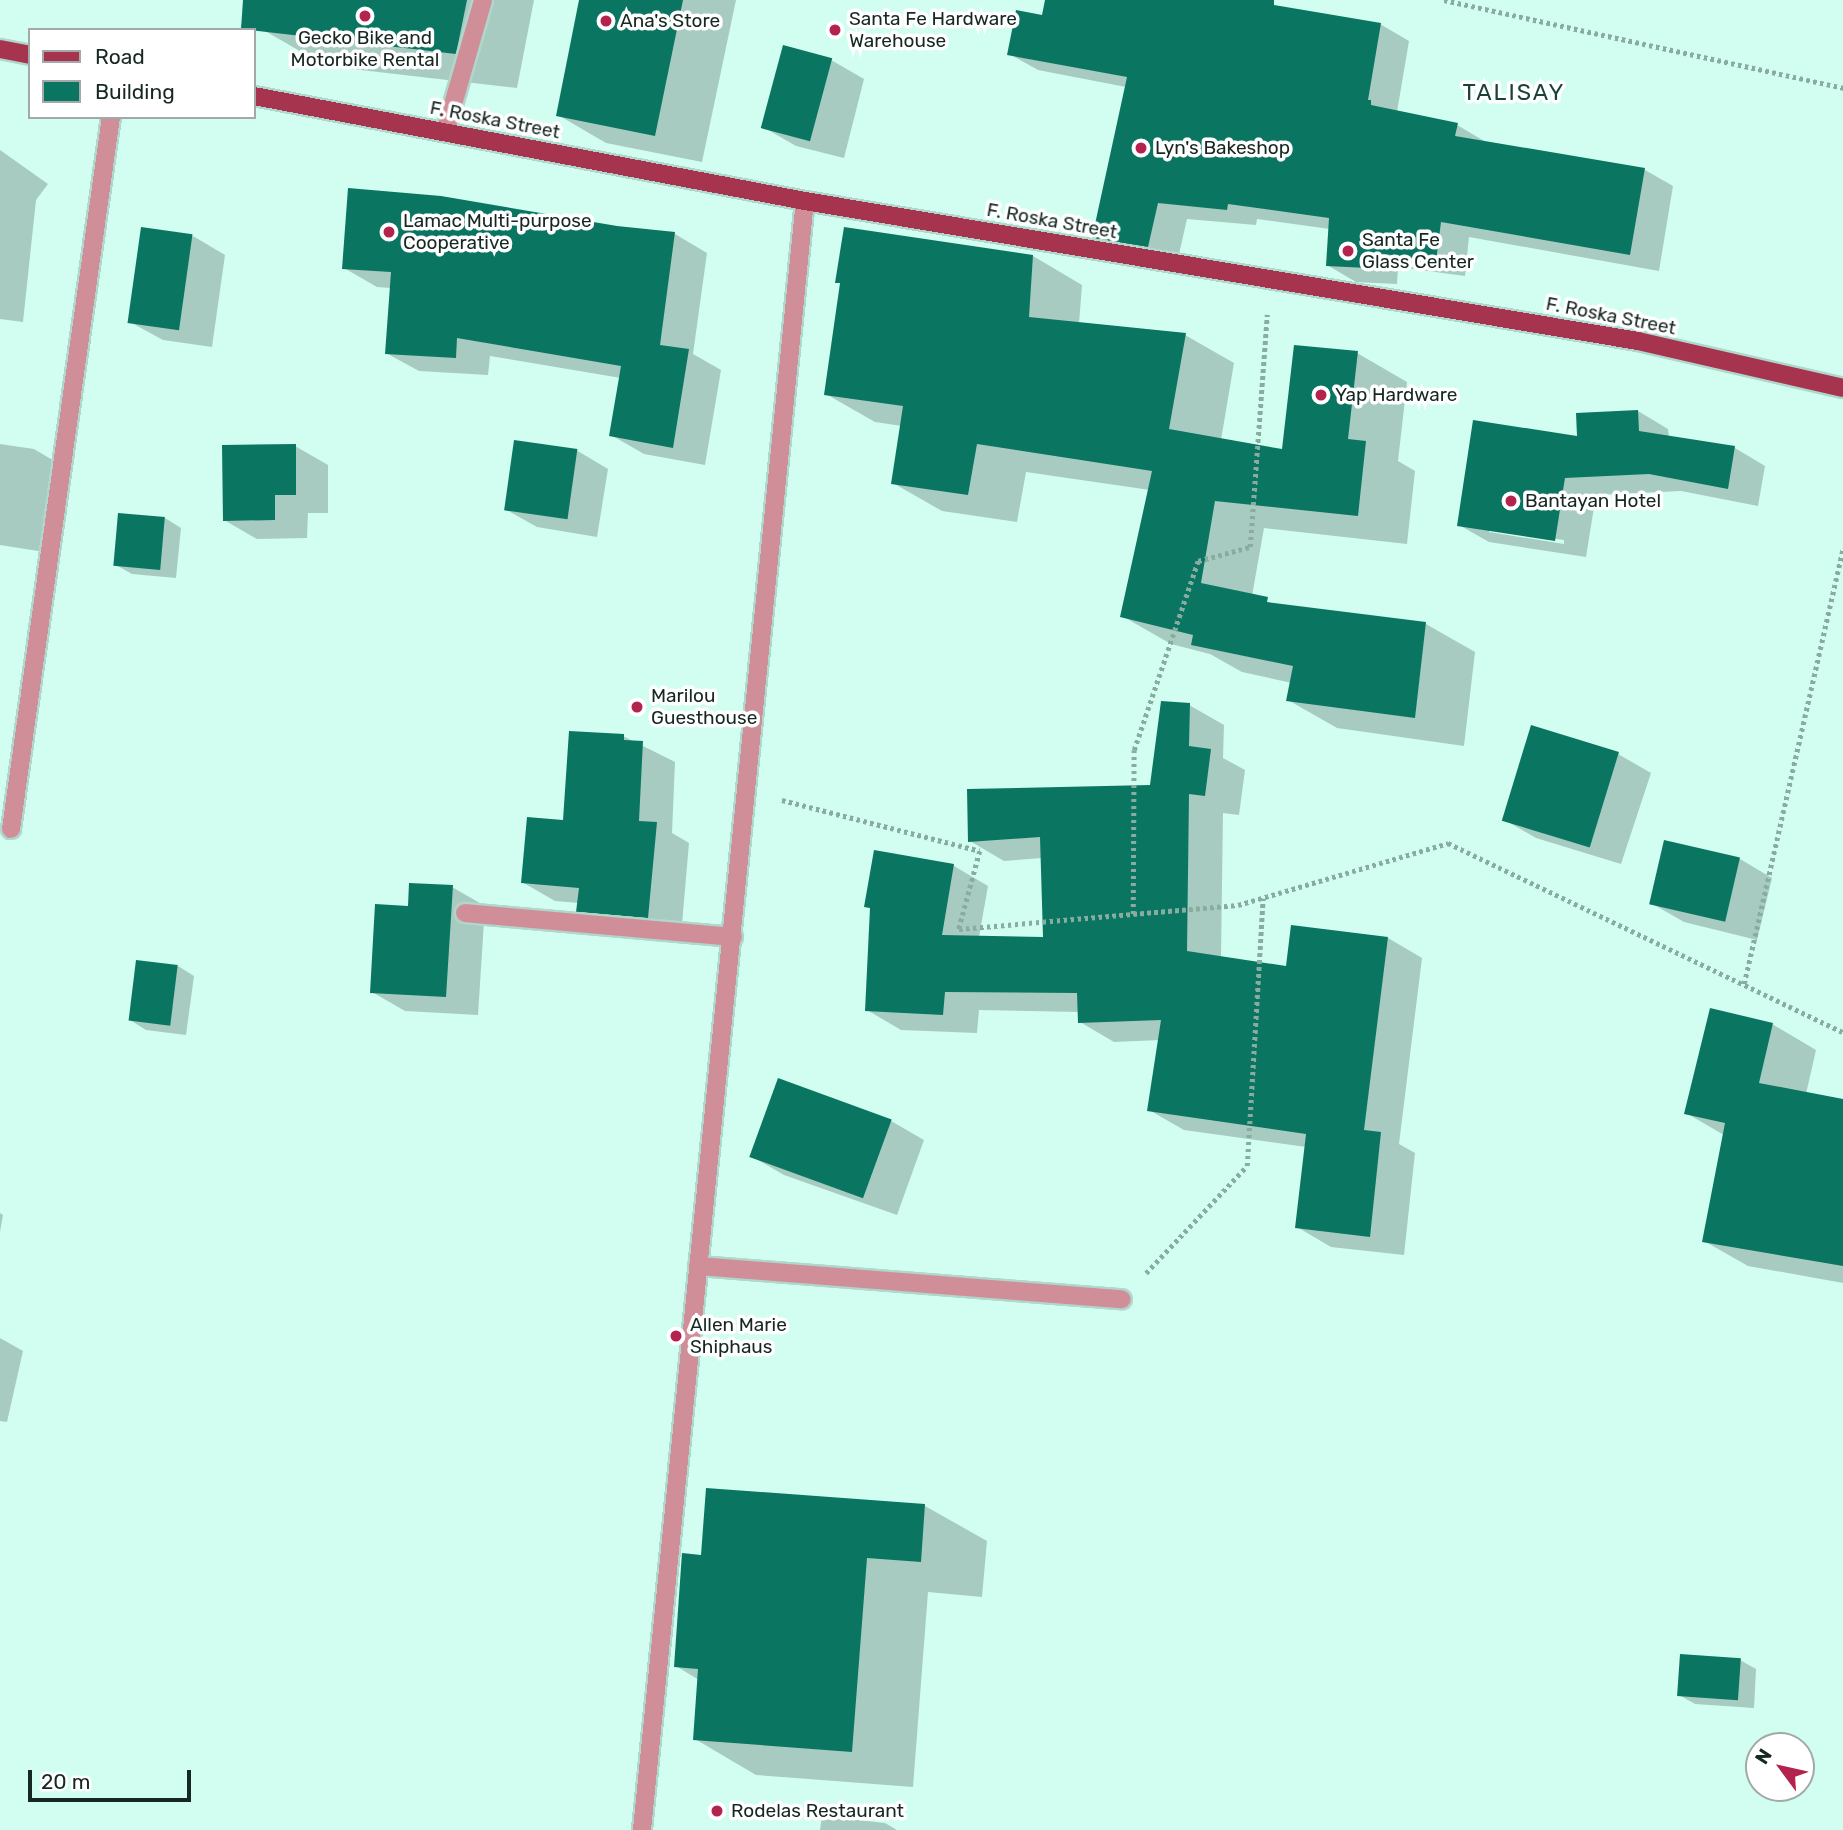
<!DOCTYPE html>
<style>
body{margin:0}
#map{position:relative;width:1843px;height:1830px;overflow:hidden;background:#d1fef0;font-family:Rubik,sans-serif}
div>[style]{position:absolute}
.shadow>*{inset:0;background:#0003}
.building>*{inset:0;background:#0a7661;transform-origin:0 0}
.path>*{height:4.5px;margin-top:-2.25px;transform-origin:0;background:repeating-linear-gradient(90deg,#89aca1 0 3.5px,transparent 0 7px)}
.roads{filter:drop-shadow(2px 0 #b0d7cb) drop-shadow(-2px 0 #b0d7cb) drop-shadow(0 2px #b0d7cb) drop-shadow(0 -2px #b0d7cb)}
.minor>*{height:18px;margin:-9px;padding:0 9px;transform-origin:9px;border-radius:9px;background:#d08f98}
.major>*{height:18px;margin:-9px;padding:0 9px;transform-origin:9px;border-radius:9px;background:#a6344f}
.dots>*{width:19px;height:19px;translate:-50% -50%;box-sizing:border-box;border:4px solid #fff;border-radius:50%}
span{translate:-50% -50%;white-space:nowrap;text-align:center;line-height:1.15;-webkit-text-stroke:7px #fff;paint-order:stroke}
.poi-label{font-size:19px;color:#172823}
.left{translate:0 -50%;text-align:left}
.street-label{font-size:19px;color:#172823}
.quarter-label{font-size:23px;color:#1a4238;letter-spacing:2px}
.legend{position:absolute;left:28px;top:28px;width:228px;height:91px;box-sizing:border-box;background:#fff;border:2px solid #a2a9a7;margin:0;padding:9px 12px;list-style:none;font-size:21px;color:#172823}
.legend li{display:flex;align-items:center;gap:14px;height:35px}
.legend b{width:35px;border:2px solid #a2a9a7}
.north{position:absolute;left:1745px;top:1732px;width:70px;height:70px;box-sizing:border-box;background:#fff;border:2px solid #a2a9a7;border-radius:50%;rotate:303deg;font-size:19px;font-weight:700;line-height:28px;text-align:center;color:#172823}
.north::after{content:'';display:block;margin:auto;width:24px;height:32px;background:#b4234d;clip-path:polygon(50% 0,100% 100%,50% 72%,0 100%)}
.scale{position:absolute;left:28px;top:1770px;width:163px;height:32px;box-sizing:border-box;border:4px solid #172823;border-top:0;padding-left:9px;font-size:21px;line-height:24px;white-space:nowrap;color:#172823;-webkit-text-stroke:5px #fff;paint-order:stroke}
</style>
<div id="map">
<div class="shadow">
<i style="clip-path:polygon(272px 0,534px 0,517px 88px,326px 66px,265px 31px)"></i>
<i style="clip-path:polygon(581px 0,736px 0,702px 162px,606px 143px,558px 115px)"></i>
<i style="clip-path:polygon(1047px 0,1239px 0,1380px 24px,1409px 41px,1397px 112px,1457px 125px,1486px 142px,1645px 170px,1673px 186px,1659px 271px,1469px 237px,1465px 276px,1398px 267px,1397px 284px,1356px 282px,1327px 265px,1330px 229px,1257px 219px,1256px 225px,1187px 219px,1177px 263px,1123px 253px,1094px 237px,1126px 87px,1038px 70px,1009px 54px,1043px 17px)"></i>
<i style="clip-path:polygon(831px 60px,864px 79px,844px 158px,796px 146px,763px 127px)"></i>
<i style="clip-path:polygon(0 150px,48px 184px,36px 200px,23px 322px,0 319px)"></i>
<i style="clip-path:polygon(617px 228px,675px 234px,707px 253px,693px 354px,721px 370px,705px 465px,644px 454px,611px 435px,621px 378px,490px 356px,488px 375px,419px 371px,386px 353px,391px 288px,377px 287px,344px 268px)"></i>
<i style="clip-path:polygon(193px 236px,225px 255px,212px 347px,163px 340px,130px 322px)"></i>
<i style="clip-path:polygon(1033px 256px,1082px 285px,1079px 324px,1185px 335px,1234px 363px,1221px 440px,1284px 451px,1357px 353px,1407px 382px,1398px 461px,1415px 471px,1407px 544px,1264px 528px,1252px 596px,1278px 606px,1426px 624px,1475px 652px,1464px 746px,1337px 728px,1288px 700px,1292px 683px,1242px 672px,1210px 654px,1171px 644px,1122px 616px,1150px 490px,1026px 472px,1017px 522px,942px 511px,893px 483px,902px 426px,875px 422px,826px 394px,842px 284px,837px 282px)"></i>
<i style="clip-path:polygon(evenodd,1638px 411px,1668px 429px,1669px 437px,1735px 448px,1765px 466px,1758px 506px,1681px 491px,1596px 495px,1586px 557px,1489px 542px,1459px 525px,1579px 438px,1638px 411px,1489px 529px,1564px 540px,1564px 544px,1489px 532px,1489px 529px)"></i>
<i style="clip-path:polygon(0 444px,34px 449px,66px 468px,51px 553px,0 545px)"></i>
<i style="clip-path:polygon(295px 446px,328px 465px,328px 513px,308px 513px,307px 538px,257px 539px,224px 520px)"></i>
<i style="clip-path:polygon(576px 450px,608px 469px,597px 537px,537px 527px,505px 509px)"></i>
<i style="clip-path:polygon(165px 518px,181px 528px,176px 578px,132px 574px,116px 565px)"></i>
<i style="clip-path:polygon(1189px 705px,1224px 725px,1223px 758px,1245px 770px,1239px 815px,1223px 813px,1221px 957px,1287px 968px,1388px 938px,1422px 958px,1399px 1144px,1415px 1153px,1404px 1255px,1331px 1247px,1297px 1227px,1306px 1147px,1184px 1130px,1149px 1110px,1160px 1040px,1114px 1042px,1080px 1022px,1080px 1012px,979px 1010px,977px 1033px,901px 1030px,867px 1010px,872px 910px,866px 906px,875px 852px,954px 866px,988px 886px,979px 937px,1045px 938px,1042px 858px,1004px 861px,970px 841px,1152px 786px)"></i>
<i style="clip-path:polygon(623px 736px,675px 762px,672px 833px,689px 843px,681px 936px,611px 929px,578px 911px,579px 903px,555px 901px,522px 882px)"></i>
<i style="clip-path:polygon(1618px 754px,1651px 773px,1621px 864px,1536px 838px,1503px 819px)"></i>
<i style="clip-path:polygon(1740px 859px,1772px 878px,1757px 940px,1684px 922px,1651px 903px)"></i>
<i style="clip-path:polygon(452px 887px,485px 906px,478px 1015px,405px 1011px,372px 992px,410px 908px)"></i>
<i style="clip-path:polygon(178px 966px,194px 976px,186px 1035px,146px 1030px,130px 1020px)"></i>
<i style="clip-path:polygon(1772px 1024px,1816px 1050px,1806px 1094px,1843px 1101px,1843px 1283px,1748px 1266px,1704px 1241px,1724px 1135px,1686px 1113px)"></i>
<i style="clip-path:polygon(891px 1121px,924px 1140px,897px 1215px,784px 1175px,751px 1156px)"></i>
<i style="clip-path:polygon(0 1213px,3px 1215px,0 1232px)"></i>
<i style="clip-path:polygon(0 1338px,23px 1351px,7px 1422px,0 1421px)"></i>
<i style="clip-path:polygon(925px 1506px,987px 1541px,982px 1597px,928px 1592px,913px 1787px,756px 1775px,695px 1739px,699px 1680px,676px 1666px,702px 1557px)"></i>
<i style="clip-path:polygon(1740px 1660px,1756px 1669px,1754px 1708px,1695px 1704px,1679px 1695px)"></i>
<i style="clip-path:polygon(822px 1816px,885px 1823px,897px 1830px,820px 1830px)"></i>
</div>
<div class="building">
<i style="clip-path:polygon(243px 0,467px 0,456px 54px,241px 29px)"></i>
<i style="clip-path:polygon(579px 0,683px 0,655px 136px,556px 116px)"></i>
<i style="clip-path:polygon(1045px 0,1274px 0,1274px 5px,1381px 23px,1368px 100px,1371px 100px,1371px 105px,1458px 123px,1455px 136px,1645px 168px,1630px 255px,1441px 222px,1436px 261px,1369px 252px,1368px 268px,1326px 266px,1329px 218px,1228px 204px,1227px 210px,1158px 203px,1148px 247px,1092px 238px,1127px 77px,1007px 55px,1016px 10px,1042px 15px)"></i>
<i style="left:783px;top:45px;width:51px;height:86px;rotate:15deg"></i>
<i style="clip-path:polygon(348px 188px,441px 196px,617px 226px,675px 232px,660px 345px,689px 349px,673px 448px,609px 436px,621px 366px,457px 338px,456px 358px,385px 354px,391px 272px,342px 269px)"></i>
<i style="left:141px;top:227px;width:52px;height:97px;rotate:8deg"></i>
<i style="clip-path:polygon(844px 227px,1033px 255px,1029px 317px,1186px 333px,1169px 429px,1282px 449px,1294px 345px,1358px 351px,1348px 439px,1366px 441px,1358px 516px,1215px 501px,1201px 583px,1268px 597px,1267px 602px,1426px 622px,1415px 718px,1286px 701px,1293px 666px,1191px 645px,1193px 635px,1120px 617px,1152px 471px,977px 444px,968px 495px,891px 484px,903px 406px,824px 395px,840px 283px,835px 283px)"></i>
<i style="clip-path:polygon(1638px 410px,1639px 431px,1735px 446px,1728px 489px,1649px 474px,1565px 478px,1555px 541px,1457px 526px,1473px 420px,1577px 436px,1576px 413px)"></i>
<i style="left:514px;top:440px;width:64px;height:71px;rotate:8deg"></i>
<i style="clip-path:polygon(296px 444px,296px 495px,275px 495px,275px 520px,223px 521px,222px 445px)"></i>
<i style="left:118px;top:513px;width:47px;height:53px;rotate:5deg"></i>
<i style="clip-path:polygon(1161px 701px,1190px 703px,1189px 746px,1211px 749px,1205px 796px,1189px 794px,1187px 951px,1286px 966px,1291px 925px,1388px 937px,1364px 1130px,1381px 1132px,1370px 1237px,1295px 1228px,1306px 1134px,1147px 1111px,1161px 1020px,1078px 1023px,1077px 993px,945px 992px,943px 1015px,865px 1011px,870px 908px,864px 907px,874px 850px,954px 864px,942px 935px,1043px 937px,1040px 837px,968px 842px,967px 789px,1150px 785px)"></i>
<i style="left:1531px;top:725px;width:92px;height:100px;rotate:17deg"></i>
<i style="clip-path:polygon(569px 731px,624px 734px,624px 740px,643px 741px,639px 821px,657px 822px,648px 918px,576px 912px,579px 888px,521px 883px,527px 817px,563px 820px)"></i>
<i style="left:1664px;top:840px;width:78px;height:66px;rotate:13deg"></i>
<i style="clip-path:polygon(409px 883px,453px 885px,446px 997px,370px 993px,375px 904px,408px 906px)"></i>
<i style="left:136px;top:960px;width:42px;height:61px;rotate:7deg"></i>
<i style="clip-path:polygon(1710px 1008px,1773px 1023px,1759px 1083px,1843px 1099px,1843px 1266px,1702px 1242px,1725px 1123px,1684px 1114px)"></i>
<i style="left:778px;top:1078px;width:121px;height:84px;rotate:20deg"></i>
<i style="clip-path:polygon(706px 1488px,925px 1504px,921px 1562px,867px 1558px,852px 1752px,693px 1740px,698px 1669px,674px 1667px,682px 1553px,701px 1555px)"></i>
<i style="left:1680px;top:1654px;width:61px;height:42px;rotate:4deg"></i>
</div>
<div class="path">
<i style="left:1444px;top:0;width:409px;rotate:12.4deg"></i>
<i style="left:782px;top:800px;width:204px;rotate:14.4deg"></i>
<i style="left:980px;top:851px;width:81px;rotate:105.1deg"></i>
<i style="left:959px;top:929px;width:280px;rotate:-4.9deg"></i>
<i style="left:1238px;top:905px;width:219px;rotate:-16.4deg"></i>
<i style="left:1448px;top:843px;width:438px;rotate:25.6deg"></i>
<i style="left:1133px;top:914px;width:164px;rotate:-89.7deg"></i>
<i style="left:1134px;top:750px;width:200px;rotate:-71.3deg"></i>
<i style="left:1198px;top:561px;width:54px;rotate:-15.1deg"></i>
<i style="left:1250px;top:547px;width:233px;rotate:-85.8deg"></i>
<i style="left:1744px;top:984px;width:445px;rotate:-77.2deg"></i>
<i style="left:1146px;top:1273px;width:147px;rotate:-46.7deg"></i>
<i style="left:1247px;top:1166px;width:268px;rotate:-86.6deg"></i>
</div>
<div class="roads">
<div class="minor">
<i style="left:445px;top:132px;width:137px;rotate:-73.9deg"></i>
<i style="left:11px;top:829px;width:719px;rotate:-82.01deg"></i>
<i style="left:465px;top:913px;width:269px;rotate:5.1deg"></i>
<i style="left:698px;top:1266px;width:425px;rotate:4.5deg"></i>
<i style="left:642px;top:1830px;width:1637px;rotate:-84.29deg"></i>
</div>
<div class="major">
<i style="left:0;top:49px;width:31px;rotate:11deg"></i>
<i style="left:254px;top:96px;width:561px;rotate:10.79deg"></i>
<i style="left:805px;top:201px;width:845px;rotate:9.54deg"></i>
<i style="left:1638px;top:341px;width:210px;rotate:12.9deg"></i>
</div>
</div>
<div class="dots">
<i style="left:365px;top:16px;background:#b4234d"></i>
<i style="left:606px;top:21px;background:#b4234d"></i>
<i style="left:835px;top:30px;background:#b4234d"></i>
<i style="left:1141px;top:148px;background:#b4234d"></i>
<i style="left:389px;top:232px;background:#b4234d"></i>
<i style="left:1348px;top:251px;background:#b4234d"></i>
<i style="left:1321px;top:395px;background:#b4234d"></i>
<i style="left:1511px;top:501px;background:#b4234d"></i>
<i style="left:637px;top:707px;background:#b4234d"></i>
<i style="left:676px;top:1336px;background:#b4234d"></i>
<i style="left:717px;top:1811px;background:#b4234d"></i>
</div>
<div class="poi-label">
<span class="left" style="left:849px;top:30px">Santa Fe Hardware<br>Warehouse</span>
<span class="left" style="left:620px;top:21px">Ana's Store</span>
<span style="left:365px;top:49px">Gecko Bike and<br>Motorbike Rental</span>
<span class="left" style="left:1155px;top:148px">Lyn's Bakeshop</span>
<span class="left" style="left:403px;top:232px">Lamac Multi-purpose<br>Cooperative</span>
<span class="left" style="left:1362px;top:251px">Santa Fe<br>Glass Center</span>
<span class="left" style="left:1335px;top:395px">Yap Hardware</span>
<span class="left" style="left:1525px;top:501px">Bantayan Hotel</span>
<span class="left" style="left:651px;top:707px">Marilou<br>Guesthouse</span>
<span class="left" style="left:690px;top:1336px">Allen Marie<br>Shiphaus</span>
<span class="left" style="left:731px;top:1811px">Rodelas Restaurant</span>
</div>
<div class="street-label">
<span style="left:495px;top:120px;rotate:11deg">F. Roska Street</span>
<span style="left:1052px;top:221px;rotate:10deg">F. Roska Street</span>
<span style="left:1611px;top:316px;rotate:11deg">F. Roska Street</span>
</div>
<div class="quarter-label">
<span style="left:1514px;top:92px">TALISAY</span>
</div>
<ul class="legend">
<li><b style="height:9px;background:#a6344f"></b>Road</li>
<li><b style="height:19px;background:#0a7661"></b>Building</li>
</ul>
<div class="north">N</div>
<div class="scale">20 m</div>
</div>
